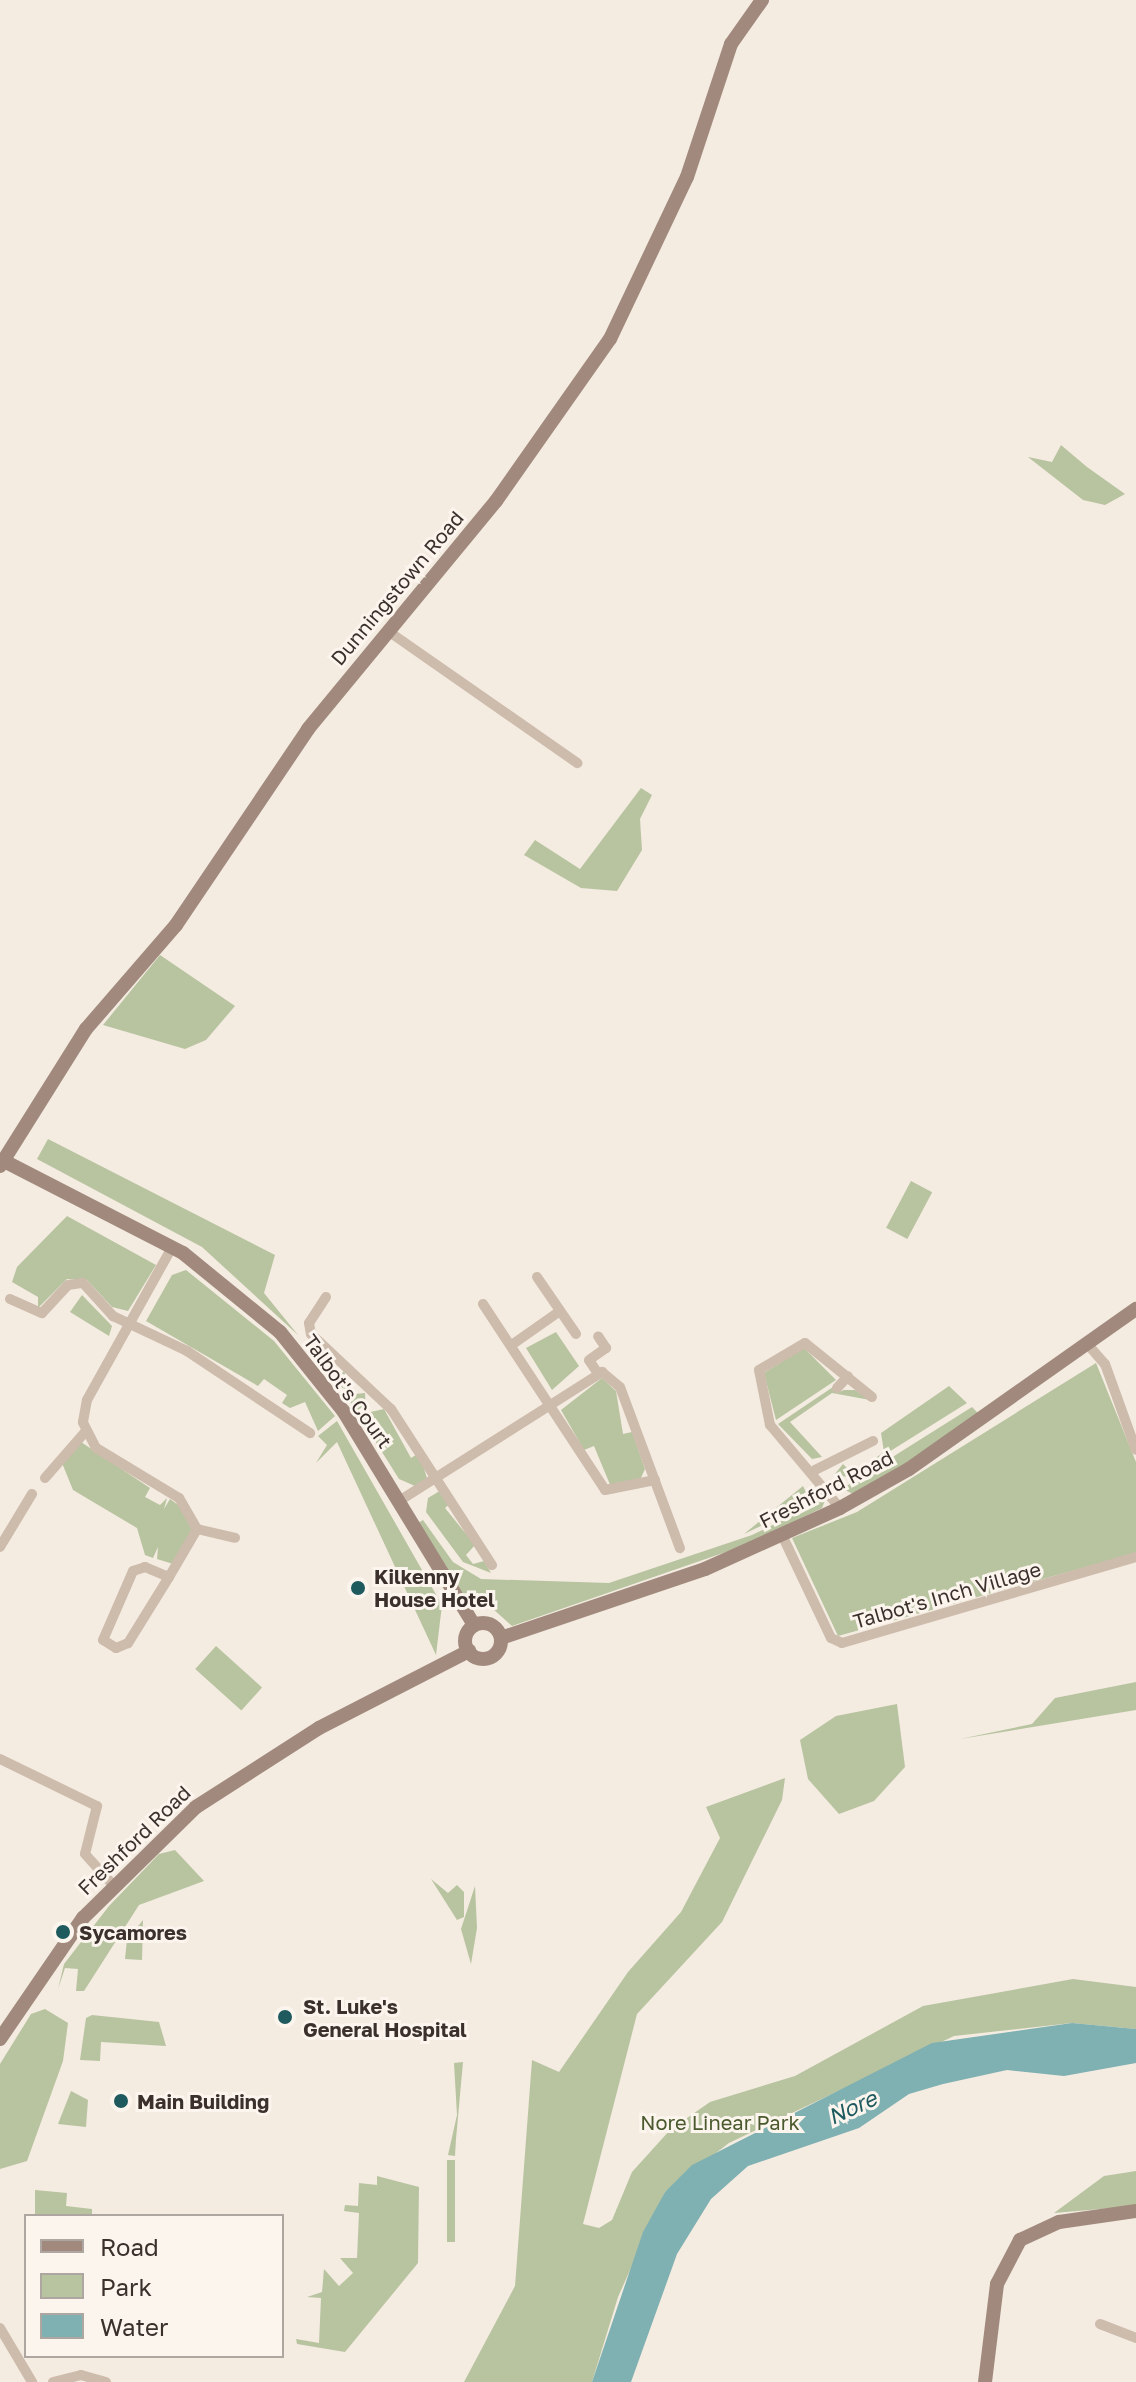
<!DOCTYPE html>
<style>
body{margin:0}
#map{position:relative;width:1136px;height:2382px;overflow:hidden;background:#f4ebe1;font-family:"Golos Text",sans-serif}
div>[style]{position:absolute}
.green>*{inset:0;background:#b8c4a0;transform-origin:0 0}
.water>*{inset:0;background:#7fb0b2}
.street>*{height:10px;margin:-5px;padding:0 5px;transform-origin:5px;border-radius:5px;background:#cdbbac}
.secondary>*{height:14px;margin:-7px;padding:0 7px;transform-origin:7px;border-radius:7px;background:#a18a7d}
.secondary>.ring{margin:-7px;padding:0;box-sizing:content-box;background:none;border:14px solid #a18a7d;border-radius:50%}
.dots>*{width:22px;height:22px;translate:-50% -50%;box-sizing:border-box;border:4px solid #fbf5ee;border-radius:50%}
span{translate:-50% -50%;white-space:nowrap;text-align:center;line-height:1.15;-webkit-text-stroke:6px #fbf5ee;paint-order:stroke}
.street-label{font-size:20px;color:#3b302b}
.poi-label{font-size:20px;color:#3b302b;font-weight:700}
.left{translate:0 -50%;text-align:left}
.park-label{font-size:20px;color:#4a5a2e}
.water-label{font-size:22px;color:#1f5a5e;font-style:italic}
.legend{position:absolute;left:24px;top:2214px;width:260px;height:144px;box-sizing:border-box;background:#fbf5ee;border:2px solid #aea6a0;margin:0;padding:10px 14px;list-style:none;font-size:24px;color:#3b302b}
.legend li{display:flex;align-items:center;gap:16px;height:40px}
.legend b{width:40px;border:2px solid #aea6a0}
</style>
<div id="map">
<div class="green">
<i style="clip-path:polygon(1061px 445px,1087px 467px,1125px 494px,1105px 505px,1083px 500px,1028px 457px,1052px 462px)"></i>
<i style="clip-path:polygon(641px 788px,652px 795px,640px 819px,642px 850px,617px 891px,581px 888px,524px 855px,535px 840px,580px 869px)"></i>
<i style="clip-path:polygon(160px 955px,235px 1006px,206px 1040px,185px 1049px,103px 1025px)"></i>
<i style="clip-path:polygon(48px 1139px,275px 1255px,264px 1293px,298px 1335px,202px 1247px,37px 1159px)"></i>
<i style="left:911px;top:1181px;width:24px;height:53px;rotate:28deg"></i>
<i style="clip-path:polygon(67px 1216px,156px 1265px,128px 1311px,112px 1307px,87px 1280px,67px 1279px,38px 1308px,38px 1297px,12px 1282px,17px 1267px)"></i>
<i style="clip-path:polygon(186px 1270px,274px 1341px,335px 1416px,318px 1431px,305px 1402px,290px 1408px,282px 1403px,287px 1395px,264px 1379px,258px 1386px,146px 1321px,172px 1275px)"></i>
<i style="clip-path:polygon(82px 1295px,112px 1326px,109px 1336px,70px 1312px)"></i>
<i style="clip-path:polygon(556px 1332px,579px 1366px,552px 1390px,526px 1348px)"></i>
<i style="clip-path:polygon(804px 1348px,836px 1380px,776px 1420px,764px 1373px)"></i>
<i style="clip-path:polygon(1096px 1363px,1136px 1462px,1136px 1553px,838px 1636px,792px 1538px,857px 1512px)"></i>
<i style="clip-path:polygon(344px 1371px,355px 1394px,365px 1393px,366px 1413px,384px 1409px,411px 1458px,419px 1453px,427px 1478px,415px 1486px,399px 1479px,336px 1379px,344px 1388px,337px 1378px)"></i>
<i style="clip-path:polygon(602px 1378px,616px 1391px,623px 1434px,632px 1432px,645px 1469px,640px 1480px,611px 1487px,594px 1446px,584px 1450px,561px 1410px)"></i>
<i style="clip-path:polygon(949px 1386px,967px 1403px,849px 1477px,834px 1475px,843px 1464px,853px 1474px,884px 1452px,881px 1433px)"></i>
<i style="clip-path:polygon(833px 1387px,837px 1393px,844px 1390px,855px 1390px,870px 1400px,832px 1393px,790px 1422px,822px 1457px,812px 1459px,778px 1424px)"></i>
<i style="clip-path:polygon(972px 1407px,979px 1414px,891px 1473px,853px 1494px,833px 1484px,848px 1485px)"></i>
<i style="clip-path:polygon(337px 1421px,442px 1605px,436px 1655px,337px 1442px,316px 1463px,327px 1445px,318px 1436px)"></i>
<i style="clip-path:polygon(81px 1442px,150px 1488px,145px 1497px,160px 1505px,167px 1498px,164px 1509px,170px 1499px,181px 1507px,192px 1529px,173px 1564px,157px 1559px,158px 1547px,153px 1558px,145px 1555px,137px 1528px,73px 1490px,62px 1463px)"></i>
<i style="clip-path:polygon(803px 1486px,811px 1502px,744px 1534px)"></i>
<i style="clip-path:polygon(443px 1489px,452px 1502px,445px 1508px,475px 1545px,466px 1555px,473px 1564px,484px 1561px,491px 1573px,463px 1562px,426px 1512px,428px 1498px)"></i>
<i style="clip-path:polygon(821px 1492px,826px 1498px,822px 1508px,749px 1544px,512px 1626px,492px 1608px,469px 1604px,418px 1523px,423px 1520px,453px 1562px,481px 1579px,609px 1583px,752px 1535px,816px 1504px)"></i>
<i style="left:216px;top:1646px;width:62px;height:31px;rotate:42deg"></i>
<i style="clip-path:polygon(1136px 1682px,1136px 1710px,960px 1739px,1032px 1724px,1055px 1698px)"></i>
<i style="clip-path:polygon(897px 1704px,905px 1767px,874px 1801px,839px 1814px,808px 1779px,800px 1740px,836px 1716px)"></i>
<i style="clip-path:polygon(785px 1778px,782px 1800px,722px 1922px,637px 2014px,583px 2224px,599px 2228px,612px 2220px,632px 2172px,670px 2130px,710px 2102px,795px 2076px,923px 2006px,1073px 1979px,1136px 1987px,1136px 2029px,1072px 2023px,954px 2036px,729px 2143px,665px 2192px,618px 2297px,592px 2382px,464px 2382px,515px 2286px,532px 2060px,559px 2072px,628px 1972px,681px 1912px,720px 1838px,706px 1807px)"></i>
<i style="clip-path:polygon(175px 1850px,204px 1881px,139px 1905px,84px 1991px,76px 1991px,78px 1969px,65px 1968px,58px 1989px,64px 1964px,109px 1906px,159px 1854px)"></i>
<i style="clip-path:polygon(431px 1879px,448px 1893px,457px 1885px,464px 1892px,464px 1917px,457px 1920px)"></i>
<i style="clip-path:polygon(475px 1886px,477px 1928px,471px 1964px,461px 1929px)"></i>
<i style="clip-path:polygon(143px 1920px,142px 1960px,125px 1959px,127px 1940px)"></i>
<i style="clip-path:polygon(45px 2009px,68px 2023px,63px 2061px,27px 2161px,0 2169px,0 2064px,31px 2014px)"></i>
<i style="clip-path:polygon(92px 2015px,159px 2022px,166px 2046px,101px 2042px,100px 2061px,80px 2060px,86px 2018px)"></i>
<i style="clip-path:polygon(463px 2062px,456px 2139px,455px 2156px,448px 2155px,457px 2115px,454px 2063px)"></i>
<i style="clip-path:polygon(71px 2091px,88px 2100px,86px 2127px,58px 2124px)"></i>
<i style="left:447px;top:2160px;width:8px;height:82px"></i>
<i style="clip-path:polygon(1136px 2171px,1136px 2206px,1054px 2213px,1104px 2176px)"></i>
<i style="clip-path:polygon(377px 2176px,419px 2187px,418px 2263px,345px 2352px,297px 2344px,296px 2339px,319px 2343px,321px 2298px,307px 2297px,322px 2292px,324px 2269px,339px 2286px,353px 2273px,340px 2258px,357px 2258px,359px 2213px,344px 2211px,345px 2205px,358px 2206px,359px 2183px,377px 2185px)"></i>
<i style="clip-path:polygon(35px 2190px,67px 2193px,66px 2206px,92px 2209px,92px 2216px,35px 2216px)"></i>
</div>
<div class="water">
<i style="clip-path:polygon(1072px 2023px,1136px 2029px,1136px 2063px,1064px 2076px,1007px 2070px,943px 2084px,909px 2094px,859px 2128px,748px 2166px,711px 2199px,677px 2254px,631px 2382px,592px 2382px,643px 2232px,665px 2192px,692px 2165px,932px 2043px)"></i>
</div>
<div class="street">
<i style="left:388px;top:631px;width:231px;rotate:34.9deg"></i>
<i style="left:537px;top:1277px;width:69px;rotate:55.6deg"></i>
<i style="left:326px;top:1297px;width:31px;rotate:123deg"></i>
<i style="left:309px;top:1323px;width:11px;rotate:80deg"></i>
<i style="left:311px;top:1334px;width:110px;rotate:43.2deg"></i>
<i style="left:391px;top:1409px;width:186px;rotate:57.1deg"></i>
<i style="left:10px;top:1299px;width:35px;rotate:24deg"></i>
<i style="left:42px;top:1313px;width:38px;rotate:-47deg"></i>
<i style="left:68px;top:1285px;width:15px;rotate:-8deg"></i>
<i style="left:83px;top:1283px;width:45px;rotate:47.7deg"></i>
<i style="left:113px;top:1316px;width:82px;rotate:25.3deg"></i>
<i style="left:187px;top:1351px;width:148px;rotate:33.7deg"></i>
<i style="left:483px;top:1304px;width:222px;rotate:56.7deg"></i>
<i style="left:605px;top:1490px;width:51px;rotate:-11.3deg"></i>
<i style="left:513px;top:1344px;width:57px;rotate:-35.1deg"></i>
<i style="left:1090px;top:1347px;width:23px;rotate:49deg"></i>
<i style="left:1105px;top:1364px;width:91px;rotate:70.2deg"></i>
<i style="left:597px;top:1372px;width:14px;rotate:-124deg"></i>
<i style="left:589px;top:1360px;width:21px;rotate:-35deg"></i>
<i style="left:606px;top:1348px;width:14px;rotate:-124deg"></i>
<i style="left:837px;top:1388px;width:16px;rotate:-47deg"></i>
<i style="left:815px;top:1470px;width:65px;rotate:-26.6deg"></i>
<i style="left:45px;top:1478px;width:62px;rotate:-48.9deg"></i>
<i style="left:399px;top:1501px;width:241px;rotate:-32.4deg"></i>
<i style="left:602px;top:1372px;width:23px;rotate:40deg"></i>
<i style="left:620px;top:1387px;width:172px;rotate:69.6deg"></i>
<i style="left:840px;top:1508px;width:109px;rotate:-130.1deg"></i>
<i style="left:770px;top:1425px;width:56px;rotate:-101.3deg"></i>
<i style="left:759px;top:1370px;width:53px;rotate:-30.4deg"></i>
<i style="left:805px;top:1343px;width:86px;rotate:38.9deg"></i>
<i style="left:197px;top:1529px;width:39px;rotate:13deg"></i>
<i style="left:782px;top:1535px;width:114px;rotate:64.6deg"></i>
<i style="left:831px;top:1638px;width:12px;rotate:24deg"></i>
<i style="left:842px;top:1643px;width:306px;rotate:-16.3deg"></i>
<i style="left:0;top:1547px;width:62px;rotate:-58.9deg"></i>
<i style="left:169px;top:1577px;width:78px;rotate:121.8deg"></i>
<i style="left:128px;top:1643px;width:13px;rotate:157deg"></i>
<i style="left:116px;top:1648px;width:15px;rotate:-148deg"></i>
<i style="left:103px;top:1640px;width:75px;rotate:-66.5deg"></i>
<i style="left:133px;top:1571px;width:13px;rotate:-18deg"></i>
<i style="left:145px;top:1567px;width:26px;rotate:23deg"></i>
<i style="left:169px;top:1577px;width:56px;rotate:-59.7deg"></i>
<i style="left:197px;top:1529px;width:36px;rotate:-120deg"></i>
<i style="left:179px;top:1498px;width:97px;rotate:-148.9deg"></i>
<i style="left:96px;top:1448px;width:29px;rotate:-117deg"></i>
<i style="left:83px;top:1422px;width:22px;rotate:-80deg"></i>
<i style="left:87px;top:1400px;width:175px;rotate:-60.9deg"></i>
<i style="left:0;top:1759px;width:108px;rotate:25.9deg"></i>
<i style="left:97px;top:1806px;width:49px;rotate:104deg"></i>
<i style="left:85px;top:1854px;width:42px;rotate:47.9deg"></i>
<i style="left:1100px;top:2324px;width:39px;rotate:21deg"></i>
<i style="left:0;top:2328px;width:63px;rotate:59.3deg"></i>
<i style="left:53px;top:2382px;width:29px;rotate:-14deg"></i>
<i style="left:81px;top:2375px;width:26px;rotate:16deg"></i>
</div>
<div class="secondary">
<i style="left:4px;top:1161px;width:201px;rotate:27.2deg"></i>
<i style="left:183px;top:1253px;width:125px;rotate:39.2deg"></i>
<i style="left:280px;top:1332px;width:102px;rotate:51.3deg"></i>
<i style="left:344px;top:1412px;width:250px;rotate:58.6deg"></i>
<i style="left:0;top:1166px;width:162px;rotate:-57.9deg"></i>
<i style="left:86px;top:1029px;width:138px;rotate:-49.1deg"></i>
<i style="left:176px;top:925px;width:236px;rotate:-56deg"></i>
<i style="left:308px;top:729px;width:296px;rotate:-50.5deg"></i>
<i style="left:496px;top:501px;width:198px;rotate:-54.9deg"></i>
<i style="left:610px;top:339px;width:179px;rotate:-64.6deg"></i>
<i style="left:687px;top:177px;width:140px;rotate:-71.7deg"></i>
<i style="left:731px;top:44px;width:54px;rotate:-54.8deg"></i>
<i class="ring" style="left:465px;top:1623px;width:22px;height:22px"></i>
<i style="left:501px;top:1638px;width:215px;rotate:-18.7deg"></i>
<i style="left:705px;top:1569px;width:148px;rotate:-24.3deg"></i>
<i style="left:840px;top:1508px;width:79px;rotate:-29.5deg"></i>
<i style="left:909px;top:1469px;width:278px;rotate:-35.2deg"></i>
<i style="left:0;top:2039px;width:147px;rotate:-55.6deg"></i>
<i style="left:83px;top:1918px;width:158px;rotate:-44.5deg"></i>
<i style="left:196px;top:1807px;width:146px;rotate:-32.7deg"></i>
<i style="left:319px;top:1728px;width:169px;rotate:-27.2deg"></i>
<i style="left:985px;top:2382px;width:99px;rotate:-83deg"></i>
<i style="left:997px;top:2284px;width:50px;rotate:-62.4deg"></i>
<i style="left:1020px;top:2240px;width:43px;rotate:-24.8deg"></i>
<i style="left:1059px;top:2222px;width:78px;rotate:-8.1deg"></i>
</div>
<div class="dots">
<i style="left:358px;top:1588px;background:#1f5a5e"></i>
<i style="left:63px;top:1932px;background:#1f5a5e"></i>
<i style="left:285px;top:2017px;background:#1f5a5e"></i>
<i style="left:121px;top:2101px;background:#1f5a5e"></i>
</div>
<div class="street-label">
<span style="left:397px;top:588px;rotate:-50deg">Dunningstown Road</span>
<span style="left:348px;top:1391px;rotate:54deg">Talbot's Court</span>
<span style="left:826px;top:1489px;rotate:-27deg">Freshford Road</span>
<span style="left:947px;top:1595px;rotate:-16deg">Talbot's Inch Village</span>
<span style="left:134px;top:1840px;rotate:-44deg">Freshford Road</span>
</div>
<div class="poi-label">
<span class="left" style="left:374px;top:1588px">Kilkenny<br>House Hotel</span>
<span class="left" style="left:79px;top:1932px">Sycamores</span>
<span class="left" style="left:303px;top:2018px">St. Luke's<br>General Hospital</span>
<span class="left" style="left:137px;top:2101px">Main Building</span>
</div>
<div class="park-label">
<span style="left:720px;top:2122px">Nore Linear Park</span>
</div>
<div class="water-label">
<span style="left:852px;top:2107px;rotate:-25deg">Nore</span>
</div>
<ul class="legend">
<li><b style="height:10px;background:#a18a7d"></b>Road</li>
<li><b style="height:22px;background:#b8c4a0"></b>Park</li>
<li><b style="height:22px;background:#7fb0b2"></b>Water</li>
</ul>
</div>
